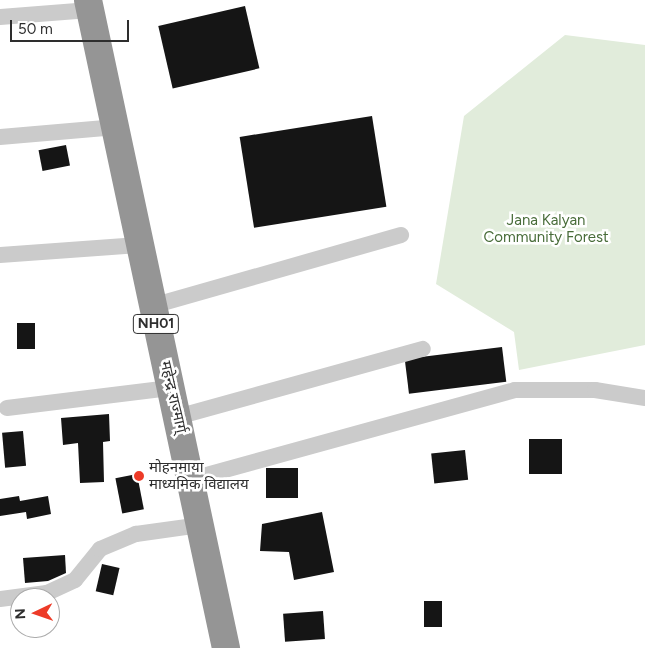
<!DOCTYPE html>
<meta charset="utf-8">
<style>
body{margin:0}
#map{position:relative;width:645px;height:648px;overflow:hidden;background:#fff;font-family:Figtree,"Noto Sans Devanagari",sans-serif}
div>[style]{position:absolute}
.green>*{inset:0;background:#e1ecdb}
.building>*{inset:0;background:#151515;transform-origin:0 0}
.street>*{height:16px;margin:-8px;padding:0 8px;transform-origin:8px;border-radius:8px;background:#cbcbcb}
.highway>*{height:28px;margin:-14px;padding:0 14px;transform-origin:14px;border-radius:14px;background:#959595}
.dots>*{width:14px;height:14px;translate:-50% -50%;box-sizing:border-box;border:2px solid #fff;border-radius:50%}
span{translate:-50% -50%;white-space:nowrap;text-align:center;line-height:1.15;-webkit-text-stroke:5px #fff;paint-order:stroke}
.shield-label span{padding:1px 4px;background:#fff;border:1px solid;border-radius:4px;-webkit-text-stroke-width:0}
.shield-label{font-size:14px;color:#2e2e2e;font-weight:700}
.park-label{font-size:15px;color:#486c39}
.street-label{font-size:15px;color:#2e2e2e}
.poi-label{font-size:15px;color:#2e2e2e}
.left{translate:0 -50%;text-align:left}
.north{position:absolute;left:10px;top:588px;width:50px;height:50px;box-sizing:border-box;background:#fff;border:1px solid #ababab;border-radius:50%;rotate:267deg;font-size:14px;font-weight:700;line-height:20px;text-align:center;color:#2e2e2e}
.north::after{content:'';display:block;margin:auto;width:18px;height:22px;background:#ed3b28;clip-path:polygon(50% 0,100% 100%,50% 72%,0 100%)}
.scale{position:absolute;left:10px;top:20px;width:119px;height:22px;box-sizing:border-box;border:2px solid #2e2e2e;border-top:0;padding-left:6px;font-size:15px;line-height:18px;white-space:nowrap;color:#2e2e2e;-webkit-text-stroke:4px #fff;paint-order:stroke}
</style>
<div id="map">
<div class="green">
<i style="clip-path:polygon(565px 35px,645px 45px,645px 345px,519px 370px,514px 332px,436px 284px,464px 116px)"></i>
</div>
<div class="building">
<i style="left:245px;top:6px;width:64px;height:89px;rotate:77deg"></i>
<i style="left:372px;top:116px;width:92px;height:134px;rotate:81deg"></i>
<i style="left:66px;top:145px;width:21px;height:28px;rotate:79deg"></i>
<i style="left:17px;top:323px;width:18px;height:26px"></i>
<i style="left:502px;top:347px;width:35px;height:98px;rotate:83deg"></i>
<i style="clip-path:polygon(109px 414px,110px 441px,103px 442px,104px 482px,80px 483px,78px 443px,63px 445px,61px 418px)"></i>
<i style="left:23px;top:431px;width:35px;height:21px;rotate:85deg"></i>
<i style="left:529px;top:439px;width:33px;height:35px"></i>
<i style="left:465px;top:450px;width:30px;height:34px;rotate:84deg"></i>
<i style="left:298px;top:468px;width:30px;height:32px;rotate:90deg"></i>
<i style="left:137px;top:474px;width:36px;height:22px;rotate:79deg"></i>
<i style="clip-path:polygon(19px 496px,20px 501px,48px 496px,51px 514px,27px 519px,26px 512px,0 516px,0 499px)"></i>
<i style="clip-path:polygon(322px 512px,334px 572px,294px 580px,289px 552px,260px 551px,262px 524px)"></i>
<i style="clip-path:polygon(65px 555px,66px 573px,48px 581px,25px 583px,23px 558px)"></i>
<i style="left:102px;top:564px;width:18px;height:28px;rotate:13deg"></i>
<i style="left:424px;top:601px;width:18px;height:26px"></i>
<i style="left:323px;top:611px;width:28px;height:40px;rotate:86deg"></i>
</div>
<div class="street">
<i style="left:0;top:17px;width:90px;rotate:-4.4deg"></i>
<i style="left:0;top:137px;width:117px;rotate:-4.9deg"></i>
<i style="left:0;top:255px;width:139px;rotate:-4.1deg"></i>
<i style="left:152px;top:306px;width:259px;rotate:-15.9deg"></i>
<i style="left:7px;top:408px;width:164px;rotate:-7deg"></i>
<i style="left:177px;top:417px;width:255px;rotate:-15.5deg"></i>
<i style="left:192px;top:479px;width:335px;rotate:-15.4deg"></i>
<i style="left:515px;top:390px;width:80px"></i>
<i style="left:595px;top:390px;width:51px;rotate:9.1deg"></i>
<i style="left:0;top:599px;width:47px;rotate:-7.3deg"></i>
<i style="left:47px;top:593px;width:31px;rotate:-25deg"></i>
<i style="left:75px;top:580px;width:40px;rotate:-51deg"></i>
<i style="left:100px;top:549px;width:39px;rotate:-23deg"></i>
<i style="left:136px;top:534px;width:66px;rotate:-7.9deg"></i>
</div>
<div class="highway">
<i style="left:88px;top:0;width:663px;rotate:77.98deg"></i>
</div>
<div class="dots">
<i style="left:139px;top:476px;background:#ed3b28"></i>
</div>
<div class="shield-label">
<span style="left:156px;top:324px">NH01</span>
</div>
<div class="park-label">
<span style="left:546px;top:229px">Jana Kalyan<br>Community Forest</span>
</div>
<div class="street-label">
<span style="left:173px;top:397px;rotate:77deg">महेन्द्र राज्मार्ग्</span>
</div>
<div class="poi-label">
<span class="left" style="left:149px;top:476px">मोहनमाया<br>माध्यमिक विद्यालय</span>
</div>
<div class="north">N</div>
<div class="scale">50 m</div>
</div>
